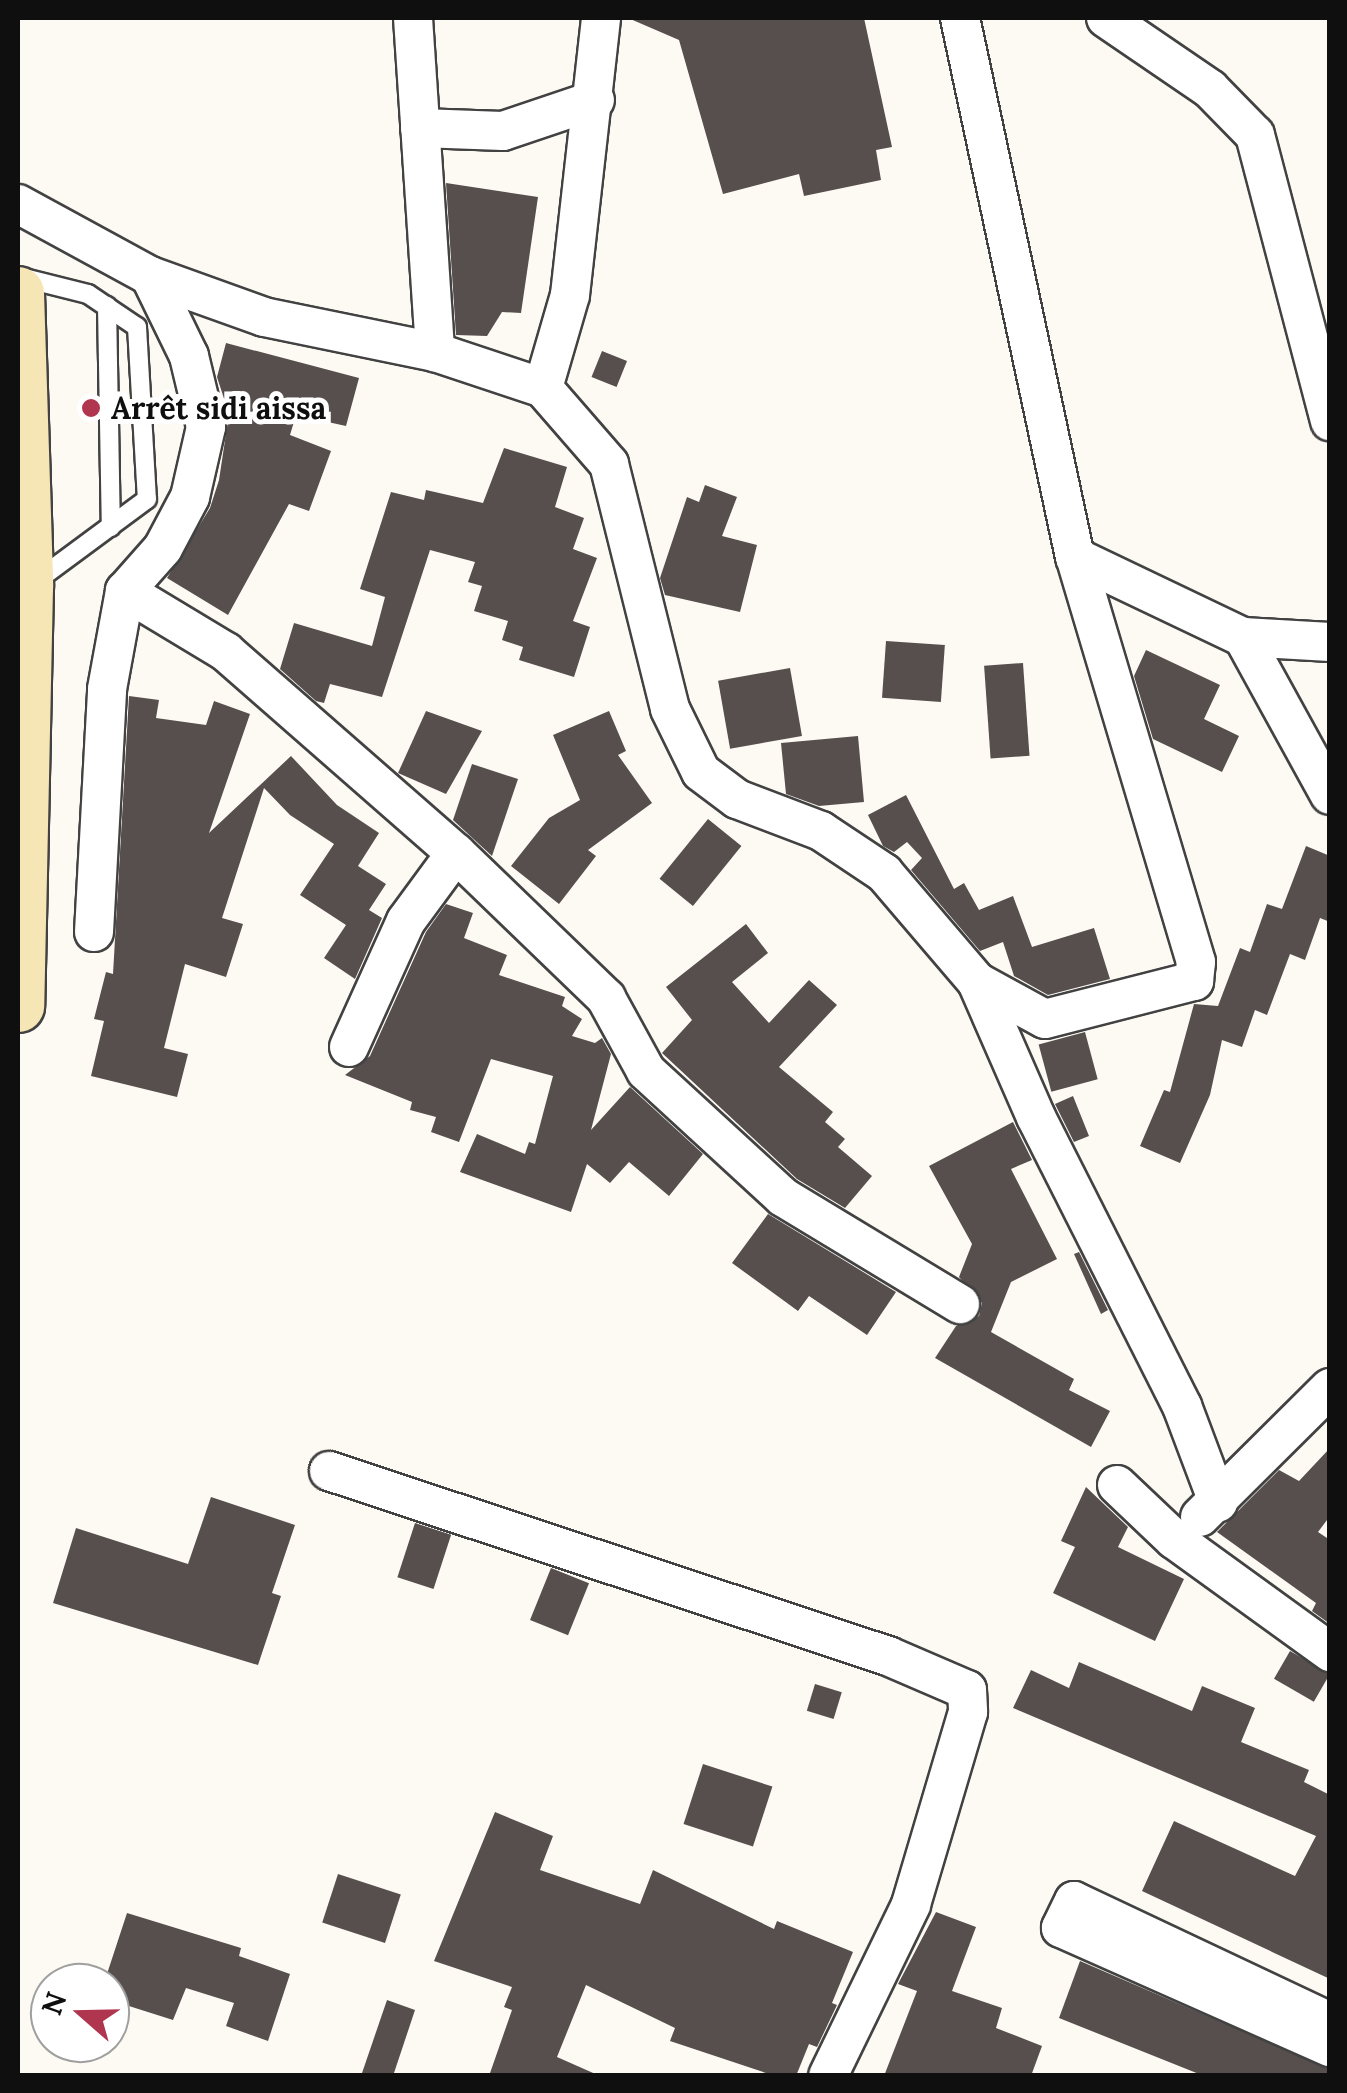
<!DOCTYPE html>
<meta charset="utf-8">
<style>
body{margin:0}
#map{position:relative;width:1347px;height:2093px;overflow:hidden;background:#fdfaf3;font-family:Lora,serif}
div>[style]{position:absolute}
.building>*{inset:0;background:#574f4d;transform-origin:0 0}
.roads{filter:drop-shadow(2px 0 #424242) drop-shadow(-2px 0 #424242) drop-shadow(0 2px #424242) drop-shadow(0 -2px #424242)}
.lane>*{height:18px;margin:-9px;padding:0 9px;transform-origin:9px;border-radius:9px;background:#fff}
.street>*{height:38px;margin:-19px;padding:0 19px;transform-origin:19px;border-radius:19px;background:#fff}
.secondary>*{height:52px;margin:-26px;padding:0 26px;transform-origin:26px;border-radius:26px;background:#f6e5b5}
.dots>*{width:28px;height:28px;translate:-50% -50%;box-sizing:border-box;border:5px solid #fff;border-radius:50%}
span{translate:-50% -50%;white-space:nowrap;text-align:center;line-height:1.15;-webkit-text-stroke:10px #fff;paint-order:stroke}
.poi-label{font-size:30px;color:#0f0f0f;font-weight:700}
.left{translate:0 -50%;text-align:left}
.frame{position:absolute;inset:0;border:20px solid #0f0f0f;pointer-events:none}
.north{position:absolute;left:30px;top:1963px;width:100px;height:100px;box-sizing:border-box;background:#fff;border:2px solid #9f9f9f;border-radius:50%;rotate:290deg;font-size:28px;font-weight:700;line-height:40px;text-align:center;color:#0f0f0f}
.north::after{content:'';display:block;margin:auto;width:35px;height:45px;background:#b0364f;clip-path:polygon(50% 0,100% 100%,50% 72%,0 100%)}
</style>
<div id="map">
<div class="building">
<i style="clip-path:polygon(628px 18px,864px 18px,892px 147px,876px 150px,881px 180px,804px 196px,799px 174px,723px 194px,679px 40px)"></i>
<i style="clip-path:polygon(446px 183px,538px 197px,521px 313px,502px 312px,487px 336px,456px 335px)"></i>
<i style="clip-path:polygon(226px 343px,359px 378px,346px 426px,296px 415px,290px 435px,331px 451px,309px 511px,289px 504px,228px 615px,167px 578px,210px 508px,219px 480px,229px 414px,217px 377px)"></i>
<i style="left:602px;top:351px;width:27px;height:28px;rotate:22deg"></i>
<i style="clip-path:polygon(504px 448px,567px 467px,555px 507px,584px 518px,573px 549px,597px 558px,573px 621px,590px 627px,574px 677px,519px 660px,523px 647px,502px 640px,508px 621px,474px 611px,482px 586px,468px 582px,475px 562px,430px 550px,382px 697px,330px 684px,324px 703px,316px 701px,280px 669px,294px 623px,372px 646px,385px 597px,360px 589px,391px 492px,424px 500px,426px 490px,483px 503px)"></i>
<i style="clip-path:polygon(705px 485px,737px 497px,722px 536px,757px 545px,740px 612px,665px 595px,660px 578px,687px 497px,699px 502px)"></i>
<i style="left:886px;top:641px;width:59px;height:57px;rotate:4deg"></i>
<i style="clip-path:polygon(1146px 650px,1220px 685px,1204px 719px,1239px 736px,1222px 772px,1153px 739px,1134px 676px)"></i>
<i style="left:1023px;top:663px;width:93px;height:39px;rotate:86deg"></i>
<i style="left:790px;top:668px;width:69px;height:73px;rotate:80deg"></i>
<i style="clip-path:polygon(129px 696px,159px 700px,156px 718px,206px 725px,214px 701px,250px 714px,209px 833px,291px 756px,337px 805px,379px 833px,358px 866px,386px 884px,369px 910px,382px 918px,355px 979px,324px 958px,346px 925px,300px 895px,334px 844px,290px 815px,264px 788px,222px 918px,243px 924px,226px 977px,185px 964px,164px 1048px,188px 1054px,177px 1097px,91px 1076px,104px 1021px,94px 1019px,106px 972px,113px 974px)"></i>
<i style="clip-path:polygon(426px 711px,482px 731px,446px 794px,398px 773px)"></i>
<i style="clip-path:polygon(609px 711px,626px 751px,618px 755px,652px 803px,588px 850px,596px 856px,559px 904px,511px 866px,549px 818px,580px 800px,553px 735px)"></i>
<i style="clip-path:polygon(858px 736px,864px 802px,819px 806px,786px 794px,781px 743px)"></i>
<i style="clip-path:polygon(472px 764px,518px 779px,492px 856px,453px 820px)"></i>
<i style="clip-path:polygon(906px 795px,954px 889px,964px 883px,979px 910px,1013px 896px,1032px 947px,1094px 928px,1110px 979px,1048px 995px,1014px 976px,1003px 942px,980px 951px,911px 870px,922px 858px,907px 842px,894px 852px,883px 846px,868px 815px)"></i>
<i style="left:708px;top:819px;width:43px;height:77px;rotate:39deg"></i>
<i style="clip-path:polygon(1306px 846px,1330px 856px,1330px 922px,1320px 918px,1305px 960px,1290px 954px,1267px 1015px,1255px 1010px,1242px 1047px,1222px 1040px,1210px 1095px,1180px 1163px,1140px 1146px,1164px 1090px,1170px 1092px,1194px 1004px,1218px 1006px,1240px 948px,1250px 952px,1267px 904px,1282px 909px)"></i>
<i style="clip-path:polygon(446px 904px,473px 913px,464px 938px,507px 955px,499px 975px,565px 997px,562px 1006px,582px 1019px,572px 1036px,595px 1043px,602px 1038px,611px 1054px,591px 1130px,630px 1087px,703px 1154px,669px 1196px,629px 1162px,610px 1183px,587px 1164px,571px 1212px,460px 1172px,477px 1134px,525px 1154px,529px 1142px,535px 1144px,553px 1076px,491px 1059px,459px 1142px,431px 1132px,436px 1117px,410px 1110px,412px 1102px,345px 1075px,370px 1056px,426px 932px)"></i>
<i style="clip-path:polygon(746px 924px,768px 953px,732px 982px,769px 1023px,809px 980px,837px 1005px,779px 1067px,833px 1112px,825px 1122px,845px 1139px,838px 1147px,872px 1176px,845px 1208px,797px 1179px,662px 1053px,692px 1020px,666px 987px)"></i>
<i style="left:1085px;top:1032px;width:49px;height:48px;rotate:75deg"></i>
<i style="clip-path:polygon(1073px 1096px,1089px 1136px,1074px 1142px,1055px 1104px)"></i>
<i style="clip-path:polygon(1013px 1122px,1032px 1160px,1011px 1169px,1057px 1259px,1011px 1282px,991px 1332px,1074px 1379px,1069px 1390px,1110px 1411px,1091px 1447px,935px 1358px,956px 1326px,979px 1316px,982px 1303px,959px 1277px,972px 1244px,929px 1166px)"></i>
<i style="clip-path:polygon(768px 1214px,896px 1292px,867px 1335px,809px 1296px,798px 1311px,732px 1263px)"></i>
<i style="clip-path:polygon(1079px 1252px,1108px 1310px,1101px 1314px,1074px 1254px)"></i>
<i style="clip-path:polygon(1330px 1448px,1330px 1516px,1318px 1532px,1330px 1540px,1330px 1624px,1312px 1611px,1316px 1603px,1217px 1532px,1279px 1470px,1299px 1481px)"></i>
<i style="clip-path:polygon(1086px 1487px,1128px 1527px,1118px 1547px,1184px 1579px,1155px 1641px,1053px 1593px,1075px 1547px,1061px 1541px)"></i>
<i style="clip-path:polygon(211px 1497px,295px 1525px,272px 1593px,281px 1596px,258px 1665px,53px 1603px,76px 1528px,188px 1564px)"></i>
<i style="left:415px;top:1523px;width:38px;height:57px;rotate:18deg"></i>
<i style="left:551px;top:1568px;width:41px;height:56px;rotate:22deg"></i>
<i style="left:1290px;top:1651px;width:46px;height:32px;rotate:30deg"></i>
<i style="clip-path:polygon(1079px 1662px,1192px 1711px,1202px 1686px,1255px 1708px,1241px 1742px,1309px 1770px,1304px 1782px,1330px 1795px,1330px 1979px,1142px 1891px,1174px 1821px,1295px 1876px,1316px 1836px,1013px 1708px,1031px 1670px,1069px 1688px)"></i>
<i style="left:815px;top:1684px;width:28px;height:28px;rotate:17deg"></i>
<i style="left:703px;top:1764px;width:73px;height:63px;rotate:18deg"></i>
<i style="clip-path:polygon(495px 1812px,553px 1836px,540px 1870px,640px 1904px,653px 1870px,774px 1929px,777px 1921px,853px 1952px,832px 2003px,837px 2005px,817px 2047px,809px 2044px,796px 2076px,775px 2076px,670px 2041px,675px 2028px,586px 1985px,557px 2057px,600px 2076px,489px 2076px,512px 2010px,504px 2007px,512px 1987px,434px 1961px)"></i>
<i style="left:338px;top:1874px;width:66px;height:51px;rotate:18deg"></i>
<i style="clip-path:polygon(936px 1912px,976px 1927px,952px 1991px,1002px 2008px,996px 2028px,1042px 2046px,1031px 2076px,884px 2076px,917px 1991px,898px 1984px)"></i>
<i style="clip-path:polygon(127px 1913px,241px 1948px,239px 1956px,290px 1974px,268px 2041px,226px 2026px,234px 2003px,186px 1988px,173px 2020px,110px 2000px,110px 1983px,104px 1983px)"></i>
<i style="clip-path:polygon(1080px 1961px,1330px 2069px,1330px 2076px,1204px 2076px,1059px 2018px)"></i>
<i style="clip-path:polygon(387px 2000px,415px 2010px,393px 2076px,361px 2076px)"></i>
</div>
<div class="roads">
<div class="lane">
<i style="left:20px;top:277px;width:70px;rotate:14deg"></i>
<i style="left:88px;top:294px;width:59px;rotate:34deg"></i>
<i style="left:137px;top:327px;width:172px;rotate:86.7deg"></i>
<i style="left:147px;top:499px;width:138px;rotate:143.5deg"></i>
<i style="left:107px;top:306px;width:221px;rotate:89deg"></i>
</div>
<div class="street">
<i style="left:413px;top:18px;width:335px;rotate:86.2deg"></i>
<i style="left:1106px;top:18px;width:126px;rotate:34.3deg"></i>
<i style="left:1210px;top:89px;width:64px;rotate:45.6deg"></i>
<i style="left:1255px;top:135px;width:296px;rotate:75.3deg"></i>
<i style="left:420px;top:128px;width:83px;rotate:2.1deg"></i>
<i style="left:503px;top:131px;width:97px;rotate:-18.6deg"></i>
<i style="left:18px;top:204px;width:150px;rotate:28.6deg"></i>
<i style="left:150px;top:276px;width:121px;rotate:19.8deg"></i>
<i style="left:264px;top:317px;width:175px;rotate:11.6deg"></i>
<i style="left:435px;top:352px;width:114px;rotate:18.4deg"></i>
<i style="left:543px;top:388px;width:97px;rotate:-73.8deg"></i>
<i style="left:570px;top:295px;width:279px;rotate:-83.6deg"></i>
<i style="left:543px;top:388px;width:101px;rotate:49deg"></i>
<i style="left:609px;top:464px;width:252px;rotate:76deg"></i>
<i style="left:670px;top:709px;width:70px;rotate:63.8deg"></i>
<i style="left:701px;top:772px;width:45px;rotate:36.9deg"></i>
<i style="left:737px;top:799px;width:90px;rotate:20.9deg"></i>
<i style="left:821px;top:831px;width:76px;rotate:33.7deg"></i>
<i style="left:884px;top:873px;width:143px;rotate:49.5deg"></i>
<i style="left:977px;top:982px;width:77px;rotate:28.6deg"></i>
<i style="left:1045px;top:1019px;width:154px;rotate:-14.3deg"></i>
<i style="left:1194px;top:981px;width:19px;rotate:-84deg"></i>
<i style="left:1196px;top:962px;width:423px;rotate:-106.6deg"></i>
<i style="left:1075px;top:557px;width:551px;rotate:-102.04deg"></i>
<i style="left:1075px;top:557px;width:186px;rotate:25.5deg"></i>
<i style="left:125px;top:591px;width:118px;rotate:31.1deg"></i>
<i style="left:226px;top:652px;width:305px;rotate:41.2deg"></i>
<i style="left:456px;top:853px;width:209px;rotate:44deg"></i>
<i style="left:606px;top:998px;width:83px;rotate:61.3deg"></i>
<i style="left:646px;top:1071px;width:186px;rotate:42.6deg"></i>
<i style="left:783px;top:1197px;width:207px;rotate:31.2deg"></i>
<i style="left:1330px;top:642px;width:87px;rotate:-176.7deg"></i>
<i style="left:1243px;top:637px;width:180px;rotate:61.2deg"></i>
<i style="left:94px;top:932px;width:243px;rotate:-86.9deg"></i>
<i style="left:107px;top:689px;width:100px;rotate:-79.6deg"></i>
<i style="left:125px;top:591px;width:57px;rotate:-48.5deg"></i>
<i style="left:163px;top:548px;width:58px;rotate:-62.1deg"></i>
<i style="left:190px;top:497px;width:72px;rotate:-77.1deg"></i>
<i style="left:206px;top:427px;width:73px;rotate:-103.5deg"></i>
<i style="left:189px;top:356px;width:89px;rotate:-116deg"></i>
<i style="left:977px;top:982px;width:147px;rotate:66.4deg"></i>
<i style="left:1036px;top:1117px;width:324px;rotate:63.2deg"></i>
<i style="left:1182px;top:1406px;width:103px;rotate:69.4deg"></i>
<i style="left:349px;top:1047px;width:138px;rotate:-65.7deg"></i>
<i style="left:406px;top:921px;width:84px;rotate:-53.7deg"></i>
<i style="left:329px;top:1471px;width:589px;rotate:18.31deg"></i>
<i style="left:888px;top:1656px;width:86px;rotate:23.3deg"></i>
<i style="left:967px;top:1690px;width:22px;rotate:87deg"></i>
<i style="left:968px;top:1712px;width:201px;rotate:106.5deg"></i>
<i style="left:911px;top:1905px;width:190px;rotate:115.9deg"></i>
<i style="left:1117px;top:1485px;width:79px;rotate:43.5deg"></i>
<i style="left:1174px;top:1539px;width:193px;rotate:35.9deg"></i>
<i style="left:1200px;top:1517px;width:183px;rotate:-44.8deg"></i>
<i style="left:1330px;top:2022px;width:283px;rotate:-154.7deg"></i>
<i style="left:1074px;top:1901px;width:30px;rotate:116deg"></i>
<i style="left:1061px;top:1928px;width:294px;rotate:23.9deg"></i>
</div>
<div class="secondary">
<i style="left:18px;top:293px;width:294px;rotate:88.2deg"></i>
<i style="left:27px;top:587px;width:419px;rotate:91.2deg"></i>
</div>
</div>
<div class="dots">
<i style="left:91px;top:408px;background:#b0364f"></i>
</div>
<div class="poi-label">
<span class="left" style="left:111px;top:408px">Arrêt sidi aissa</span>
</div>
<div class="frame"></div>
<div class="north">N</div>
</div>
